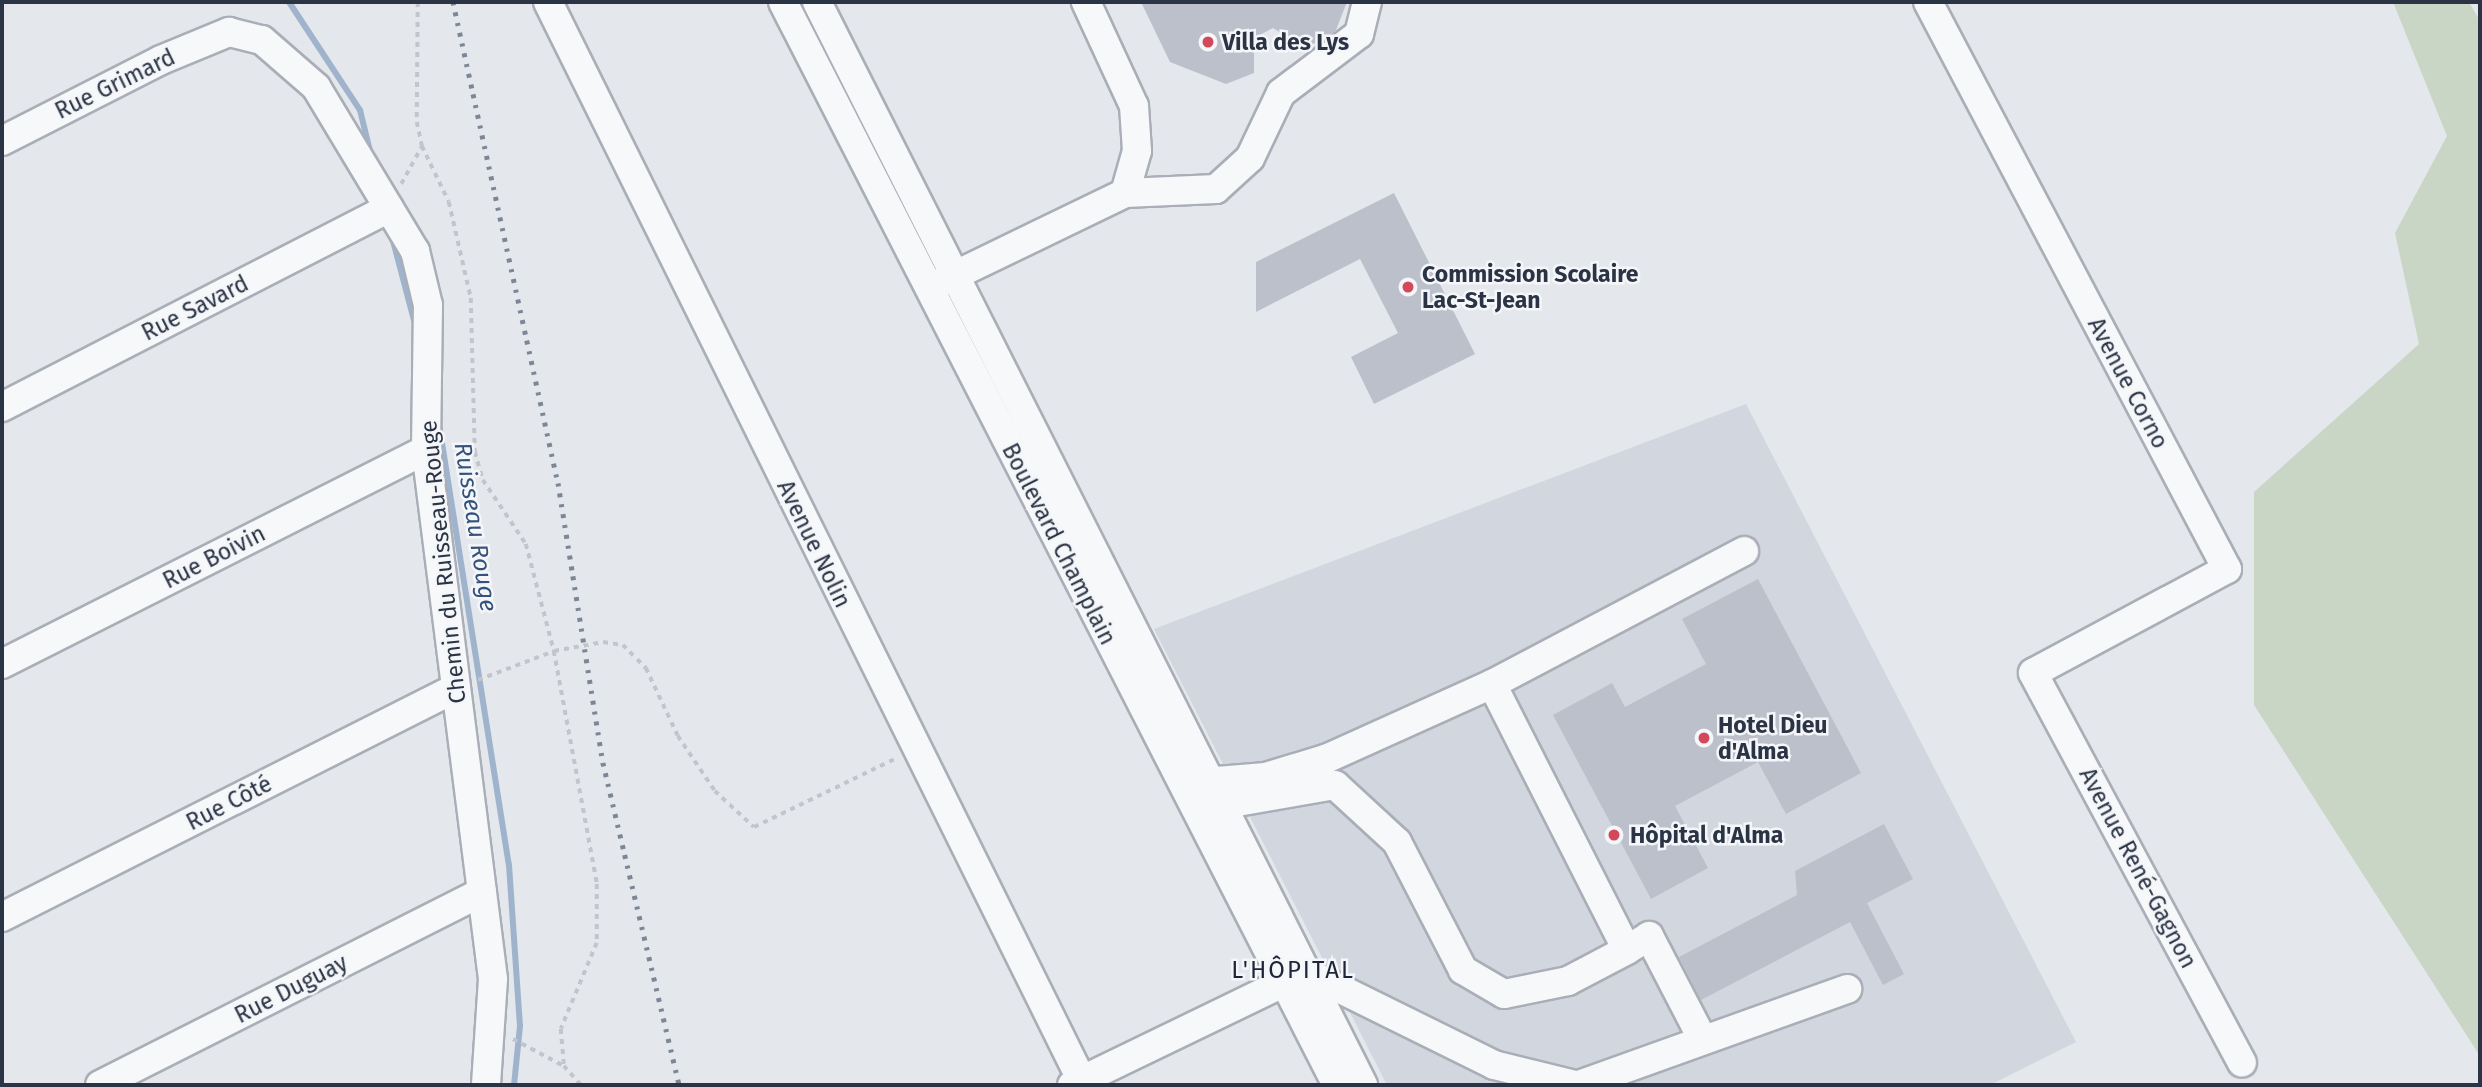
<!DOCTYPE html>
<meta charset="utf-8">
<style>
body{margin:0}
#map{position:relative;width:2482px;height:1087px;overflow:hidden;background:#e4e7ec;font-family:"Fira Sans",sans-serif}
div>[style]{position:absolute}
.built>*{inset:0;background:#d2d6de}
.green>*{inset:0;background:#c9d6c5}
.stream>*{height:6px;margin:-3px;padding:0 3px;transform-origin:3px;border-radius:3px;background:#9fb4cc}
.building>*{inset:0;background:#bbc0ca}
.path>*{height:3.5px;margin-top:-1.75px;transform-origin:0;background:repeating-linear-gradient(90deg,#c2c5cb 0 5px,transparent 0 10px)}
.roads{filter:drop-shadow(2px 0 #a9aeb7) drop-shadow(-2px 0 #a9aeb7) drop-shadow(0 2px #a9aeb7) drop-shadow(0 -2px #a9aeb7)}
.minor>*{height:28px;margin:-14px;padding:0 14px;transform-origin:14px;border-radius:14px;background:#f7f8fa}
.rail>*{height:5px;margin-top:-2.5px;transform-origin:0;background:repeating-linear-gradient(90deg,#7d8696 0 3.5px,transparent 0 10.5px)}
.dots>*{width:19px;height:19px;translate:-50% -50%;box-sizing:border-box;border:4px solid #f4f6f9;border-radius:50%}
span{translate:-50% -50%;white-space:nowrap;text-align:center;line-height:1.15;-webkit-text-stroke:5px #f4f6f9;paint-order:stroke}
.poi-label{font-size:23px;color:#2b3445;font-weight:700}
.left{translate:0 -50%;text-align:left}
.street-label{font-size:23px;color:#2b3445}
.water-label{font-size:24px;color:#34527a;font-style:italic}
.neighbourhood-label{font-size:24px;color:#1d2536;letter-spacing:2px}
.frame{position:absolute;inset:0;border:4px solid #2b3445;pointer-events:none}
</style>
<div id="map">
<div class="built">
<i style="clip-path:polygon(1746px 404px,2076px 1042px,1990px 1085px,1387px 1085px,1154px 629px)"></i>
</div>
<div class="green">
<i style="clip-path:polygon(2393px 2px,2469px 2px,2480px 21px,2480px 1056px,2254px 705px,2254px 492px,2419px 344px,2395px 233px,2447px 136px)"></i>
</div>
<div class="stream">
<i style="left:289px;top:2px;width:129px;rotate:56.7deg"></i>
<i style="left:360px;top:110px;width:46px;rotate:76.3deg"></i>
<i style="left:392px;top:237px;width:94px;rotate:75.2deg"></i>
<i style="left:439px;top:424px;width:447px;rotate:81deg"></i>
<i style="left:509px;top:865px;width:161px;rotate:86.1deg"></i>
<i style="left:520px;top:1026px;width:59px;rotate:95.8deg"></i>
</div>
<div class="building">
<i style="clip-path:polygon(1141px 2px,1347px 2px,1336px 30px,1324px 40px,1304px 47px,1273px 28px,1254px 38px,1254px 73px,1226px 84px,1170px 62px)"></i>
<i style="clip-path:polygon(1394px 193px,1475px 354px,1374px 404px,1351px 357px,1398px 333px,1360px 259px,1256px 312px,1256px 262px)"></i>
<i style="clip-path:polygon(1758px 579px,1861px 773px,1786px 814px,1758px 762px,1675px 806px,1708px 868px,1651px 899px,1553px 715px,1612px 683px,1625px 707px,1706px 664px,1682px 619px)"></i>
<i style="clip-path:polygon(1884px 824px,1913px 879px,1867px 903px,1904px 974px,1883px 985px,1850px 922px,1701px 1000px,1679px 957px,1797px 895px,1795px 871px)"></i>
</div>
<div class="path">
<i style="left:418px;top:2px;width:120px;rotate:90.5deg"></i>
<i style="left:417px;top:122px;width:25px;rotate:78deg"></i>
<i style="left:422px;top:146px;width:62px;rotate:64.3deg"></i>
<i style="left:449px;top:202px;width:98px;rotate:77.1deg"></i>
<i style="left:471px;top:298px;width:154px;rotate:88.5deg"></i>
<i style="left:475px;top:452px;width:29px;rotate:74deg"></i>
<i style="left:483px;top:480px;width:77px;rotate:56.1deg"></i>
<i style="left:526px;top:544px;width:111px;rotate:75.3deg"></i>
<i style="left:554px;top:651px;width:237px;rotate:79.5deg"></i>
<i style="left:597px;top:884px;width:59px;rotate:90deg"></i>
<i style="left:597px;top:943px;width:93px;rotate:112.7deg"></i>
<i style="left:561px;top:1029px;width:37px;rotate:85deg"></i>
<i style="left:564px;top:1066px;width:25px;rotate:48deg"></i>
<i style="left:401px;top:184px;width:43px;rotate:-61.1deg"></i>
<i style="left:478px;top:680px;width:81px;rotate:-20.9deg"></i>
<i style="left:554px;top:651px;width:50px;rotate:-10.4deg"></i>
<i style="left:603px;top:642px;width:20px;rotate:9deg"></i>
<i style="left:623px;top:645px;width:33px;rotate:45deg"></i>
<i style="left:646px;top:668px;width:75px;rotate:64.8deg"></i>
<i style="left:678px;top:736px;width:66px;rotate:56.1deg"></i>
<i style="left:715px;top:791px;width:53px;rotate:42.7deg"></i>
<i style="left:754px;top:827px;width:159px;rotate:-25.8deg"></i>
<i style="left:513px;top:1039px;width:58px;rotate:27.9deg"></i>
</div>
<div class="roads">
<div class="minor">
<i style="left:548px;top:2px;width:1208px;rotate:63.67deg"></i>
<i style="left:783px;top:2px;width:1216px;rotate:62.91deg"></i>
<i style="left:817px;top:2px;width:1213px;rotate:63.24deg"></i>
<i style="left:1928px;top:2px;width:641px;rotate:62.2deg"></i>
<i style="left:2227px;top:569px;width:220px;rotate:151.8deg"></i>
<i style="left:2033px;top:673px;width:442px;rotate:61.8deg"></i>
<i style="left:2px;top:141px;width:178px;rotate:-27deg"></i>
<i style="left:161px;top:60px;width:74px;rotate:-22.4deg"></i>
<i style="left:229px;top:32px;width:34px;rotate:14deg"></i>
<i style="left:262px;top:40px;width:72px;rotate:41deg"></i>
<i style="left:316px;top:87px;width:192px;rotate:58.9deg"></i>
<i style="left:415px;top:251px;width:56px;rotate:76.5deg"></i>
<i style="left:428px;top:305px;width:145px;rotate:90.8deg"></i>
<i style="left:426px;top:450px;width:533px;rotate:82.78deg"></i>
<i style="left:493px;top:979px;width:106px;rotate:93.8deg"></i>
<i style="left:1125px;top:193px;width:91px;rotate:-2.5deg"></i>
<i style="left:1216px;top:189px;width:46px;rotate:-42.4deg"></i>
<i style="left:1250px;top:158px;width:72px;rotate:-64.5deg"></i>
<i style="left:1281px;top:93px;width:98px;rotate:-37.1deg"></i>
<i style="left:1359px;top:34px;width:33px;rotate:-76deg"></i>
<i style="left:939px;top:283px;width:207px;rotate:-25.8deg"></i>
<i style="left:1125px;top:193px;width:44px;rotate:-74.1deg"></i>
<i style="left:1137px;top:151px;width:45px;rotate:-93.8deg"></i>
<i style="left:1134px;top:106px;width:115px;rotate:-114.8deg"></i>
<i style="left:2px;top:407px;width:435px;rotate:-27.2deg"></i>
<i style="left:2px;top:664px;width:475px;rotate:-26.8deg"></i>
<i style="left:1492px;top:684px;width:285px;rotate:-27.8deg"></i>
<i style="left:1192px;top:783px;width:74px;rotate:-4.6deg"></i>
<i style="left:1266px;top:777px;width:65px;rotate:-17deg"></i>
<i style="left:1328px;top:758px;width:180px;rotate:-24.3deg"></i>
<i style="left:1492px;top:684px;width:298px;rotate:63.1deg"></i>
<i style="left:1627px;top:950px;width:67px;rotate:152.3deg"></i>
<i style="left:1568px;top:981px;width:65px;rotate:168.5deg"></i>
<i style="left:1504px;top:994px;width:48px;rotate:-149.7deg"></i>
<i style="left:1463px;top:970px;width:144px;rotate:-117.3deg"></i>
<i style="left:1397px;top:842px;width:84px;rotate:-137.4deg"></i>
<i style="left:1335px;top:785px;width:134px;rotate:170.1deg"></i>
<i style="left:2px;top:917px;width:508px;rotate:-26.77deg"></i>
<i style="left:1627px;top:950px;width:26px;rotate:-32deg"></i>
<i style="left:1649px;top:936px;width:117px;rotate:62.6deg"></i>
<i style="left:100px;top:1085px;width:428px;rotate:-26.8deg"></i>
<i style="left:1072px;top:1085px;width:260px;rotate:-25.8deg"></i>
<i style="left:1306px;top:972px;width:210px;rotate:26.3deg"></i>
<i style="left:1494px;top:1065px;width:83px;rotate:13.9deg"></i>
<i style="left:1579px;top:1085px;width:285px;rotate:-19.7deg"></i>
</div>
</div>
<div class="rail">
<i style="left:453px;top:2px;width:492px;rotate:77.7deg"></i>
<i style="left:558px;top:483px;width:284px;rotate:80.9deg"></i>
<i style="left:603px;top:763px;width:331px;rotate:76.7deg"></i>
</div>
<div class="dots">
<i style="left:1208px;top:42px;background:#d1495b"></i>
<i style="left:1408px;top:287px;background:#d1495b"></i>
<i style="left:1704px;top:738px;background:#d1495b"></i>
<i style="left:1614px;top:835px;background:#d1495b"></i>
</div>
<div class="poi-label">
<span class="left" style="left:1222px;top:42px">Villa des Lys</span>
<span class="left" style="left:1422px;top:287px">Commission Scolaire<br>Lac-St-Jean</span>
<span class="left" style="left:1718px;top:738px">Hotel Dieu<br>d'Alma</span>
<span class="left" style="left:1630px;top:835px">Hôpital d'Alma</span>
</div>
<div class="street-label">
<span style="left:115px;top:84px;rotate:-26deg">Rue Grimard</span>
<span style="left:195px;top:308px;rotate:-27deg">Rue Savard</span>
<span style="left:2128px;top:383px;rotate:62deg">Avenue Corno</span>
<span style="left:814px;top:544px;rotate:64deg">Avenue Nolin</span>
<span style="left:1059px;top:544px;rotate:63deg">Boulevard Champlain</span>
<span style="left:214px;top:557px;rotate:-27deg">Rue Boivin</span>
<span style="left:443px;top:562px;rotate:-96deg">Chemin du Ruisseau-Rouge</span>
<span style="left:229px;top:803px;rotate:-27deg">Rue Côté</span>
<span style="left:2138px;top:868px;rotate:62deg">Avenue René-Gagnon</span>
<span style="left:291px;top:989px;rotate:-27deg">Rue Duguay</span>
</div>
<div class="water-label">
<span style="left:475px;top:527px;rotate:81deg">Ruisseau Rouge</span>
</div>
<div class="neighbourhood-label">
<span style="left:1293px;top:971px">L'HÔPITAL</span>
</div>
<div class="frame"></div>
</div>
